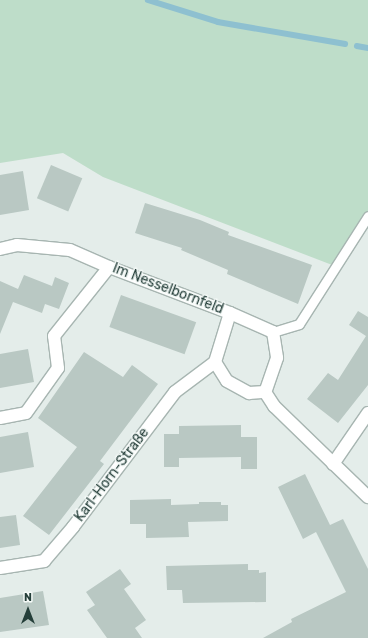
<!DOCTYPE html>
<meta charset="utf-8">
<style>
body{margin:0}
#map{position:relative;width:368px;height:638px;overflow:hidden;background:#e4edea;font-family:Rubik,sans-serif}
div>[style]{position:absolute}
.green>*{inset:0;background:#beddc9}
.stream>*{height:5.5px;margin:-2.75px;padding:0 2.75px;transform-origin:2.75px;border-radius:2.75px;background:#8ec0d0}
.building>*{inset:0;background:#b9c8c3;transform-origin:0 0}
.roads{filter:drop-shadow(1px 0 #a7b5b1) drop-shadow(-1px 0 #a7b5b1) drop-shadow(0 1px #a7b5b1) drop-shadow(0 -1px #a7b5b1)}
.lane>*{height:9px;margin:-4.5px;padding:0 4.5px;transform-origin:4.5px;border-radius:4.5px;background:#fff}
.street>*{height:12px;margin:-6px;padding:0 6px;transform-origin:6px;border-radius:6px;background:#fff}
span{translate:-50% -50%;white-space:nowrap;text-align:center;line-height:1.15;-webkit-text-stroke:3px #f4f9f7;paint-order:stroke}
.street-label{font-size:14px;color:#243e39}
.north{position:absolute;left:8px;top:590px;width:40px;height:40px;-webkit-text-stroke:3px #f4f9f7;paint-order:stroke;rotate:0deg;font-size:11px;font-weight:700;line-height:16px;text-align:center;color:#243e39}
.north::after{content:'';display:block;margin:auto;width:14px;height:18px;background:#243e39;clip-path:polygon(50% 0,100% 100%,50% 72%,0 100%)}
</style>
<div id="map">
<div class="green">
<i style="clip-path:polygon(0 0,368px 0,368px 222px,340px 268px,103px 177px,63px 153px,0 163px)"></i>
</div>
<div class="stream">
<i style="left:148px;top:0;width:73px;rotate:17.4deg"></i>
<i style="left:218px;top:22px;width:129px;rotate:9.8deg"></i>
<i style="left:357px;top:46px;width:11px;rotate:10deg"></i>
</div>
<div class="building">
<i style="left:51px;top:165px;width:34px;height:36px;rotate:23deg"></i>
<i style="clip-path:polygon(23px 171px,29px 210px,0 215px,0 175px)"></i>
<i style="clip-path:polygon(145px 203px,200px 220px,229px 232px,228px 235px,312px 265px,298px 304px,227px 274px,228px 270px,181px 250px,182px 248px,135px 233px)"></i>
<i style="clip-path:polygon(24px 275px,52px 286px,55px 277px,69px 283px,59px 309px,45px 304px,42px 313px,13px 302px,0 334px,0 281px,18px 289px)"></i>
<i style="left:121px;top:295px;width:80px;height:34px;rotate:20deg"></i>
<i style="clip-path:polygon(358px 311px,368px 317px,368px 385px,338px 423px,307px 399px,328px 373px,338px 380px,366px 336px,349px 325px)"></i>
<i style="clip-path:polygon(28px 349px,34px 382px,0 388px,0 354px)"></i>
<i style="clip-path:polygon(84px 352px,123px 377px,132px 365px,158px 384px,100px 461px,104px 464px,49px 535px,23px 516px,77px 447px,38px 418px)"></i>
<i style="clip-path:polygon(241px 425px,241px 437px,257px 437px,257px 469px,241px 469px,241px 457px,179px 458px,179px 467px,164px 467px,164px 434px,179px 434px,179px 426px)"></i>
<i style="clip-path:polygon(28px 432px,34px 467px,0 473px,0 437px)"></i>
<i style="clip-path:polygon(305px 474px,330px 525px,343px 519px,368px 569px,368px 638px,263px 638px,292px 622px,291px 619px,346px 592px,316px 532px,303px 539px,278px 487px)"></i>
<i style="clip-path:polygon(171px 499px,171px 505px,199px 504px,199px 502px,221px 502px,221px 505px,228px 505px,228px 521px,188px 522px,189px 537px,146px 538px,146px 524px,130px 524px,130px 500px)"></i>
<i style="clip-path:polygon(16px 515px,20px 545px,0 548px,0 517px)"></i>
<i style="clip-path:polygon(248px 564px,248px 570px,259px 570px,259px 573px,266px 572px,266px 602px,183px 603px,182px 590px,167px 590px,166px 566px)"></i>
<i style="clip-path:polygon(120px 569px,131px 584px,124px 589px,146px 620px,135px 628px,142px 638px,107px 638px,87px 610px,95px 605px,86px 592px)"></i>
<i style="clip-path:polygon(43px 591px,49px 625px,0 632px,0 598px)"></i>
</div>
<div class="roads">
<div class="lane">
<i style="left:273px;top:332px;width:27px;rotate:-17deg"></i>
<i style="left:299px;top:324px;width:128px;rotate:-57.4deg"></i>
</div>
<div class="street">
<i style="left:0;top:249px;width:17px;rotate:-13deg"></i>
<i style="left:17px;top:245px;width:53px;rotate:5.4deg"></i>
<i style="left:70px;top:250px;width:43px;rotate:23.6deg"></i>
<i style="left:109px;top:267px;width:129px;rotate:20.8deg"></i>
<i style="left:230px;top:313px;width:47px;rotate:23.8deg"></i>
<i style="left:273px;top:332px;width:26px;rotate:81deg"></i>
<i style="left:277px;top:358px;width:36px;rotate:109deg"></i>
<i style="left:230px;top:313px;width:51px;rotate:107deg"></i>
<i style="left:215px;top:362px;width:22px;rotate:58deg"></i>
<i style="left:227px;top:381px;width:25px;rotate:29deg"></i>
<i style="left:249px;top:393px;width:16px;rotate:-4deg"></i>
<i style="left:265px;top:392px;width:17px;rotate:57deg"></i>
<i style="left:274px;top:406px;width:131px;rotate:44.1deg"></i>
<i style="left:0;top:418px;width:26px;rotate:-11deg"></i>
<i style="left:26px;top:413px;width:55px;rotate:-54.6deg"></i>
<i style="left:58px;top:368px;width:32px;rotate:-97deg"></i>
<i style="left:54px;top:336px;width:88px;rotate:-51.4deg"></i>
<i style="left:333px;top:464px;width:62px;rotate:-55.5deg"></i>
<i style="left:0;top:568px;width:45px;rotate:-9deg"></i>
<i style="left:44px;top:561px;width:45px;rotate:-49.5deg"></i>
<i style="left:73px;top:527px;width:169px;rotate:-52.9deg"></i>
<i style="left:175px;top:392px;width:50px;rotate:-36.9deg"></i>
</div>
</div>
<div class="street-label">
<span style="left:168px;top:289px;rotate:21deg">Im Nesselbornfeld</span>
<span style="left:112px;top:475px;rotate:-53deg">Karl-Horn-Straße</span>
</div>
<div class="north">N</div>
</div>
